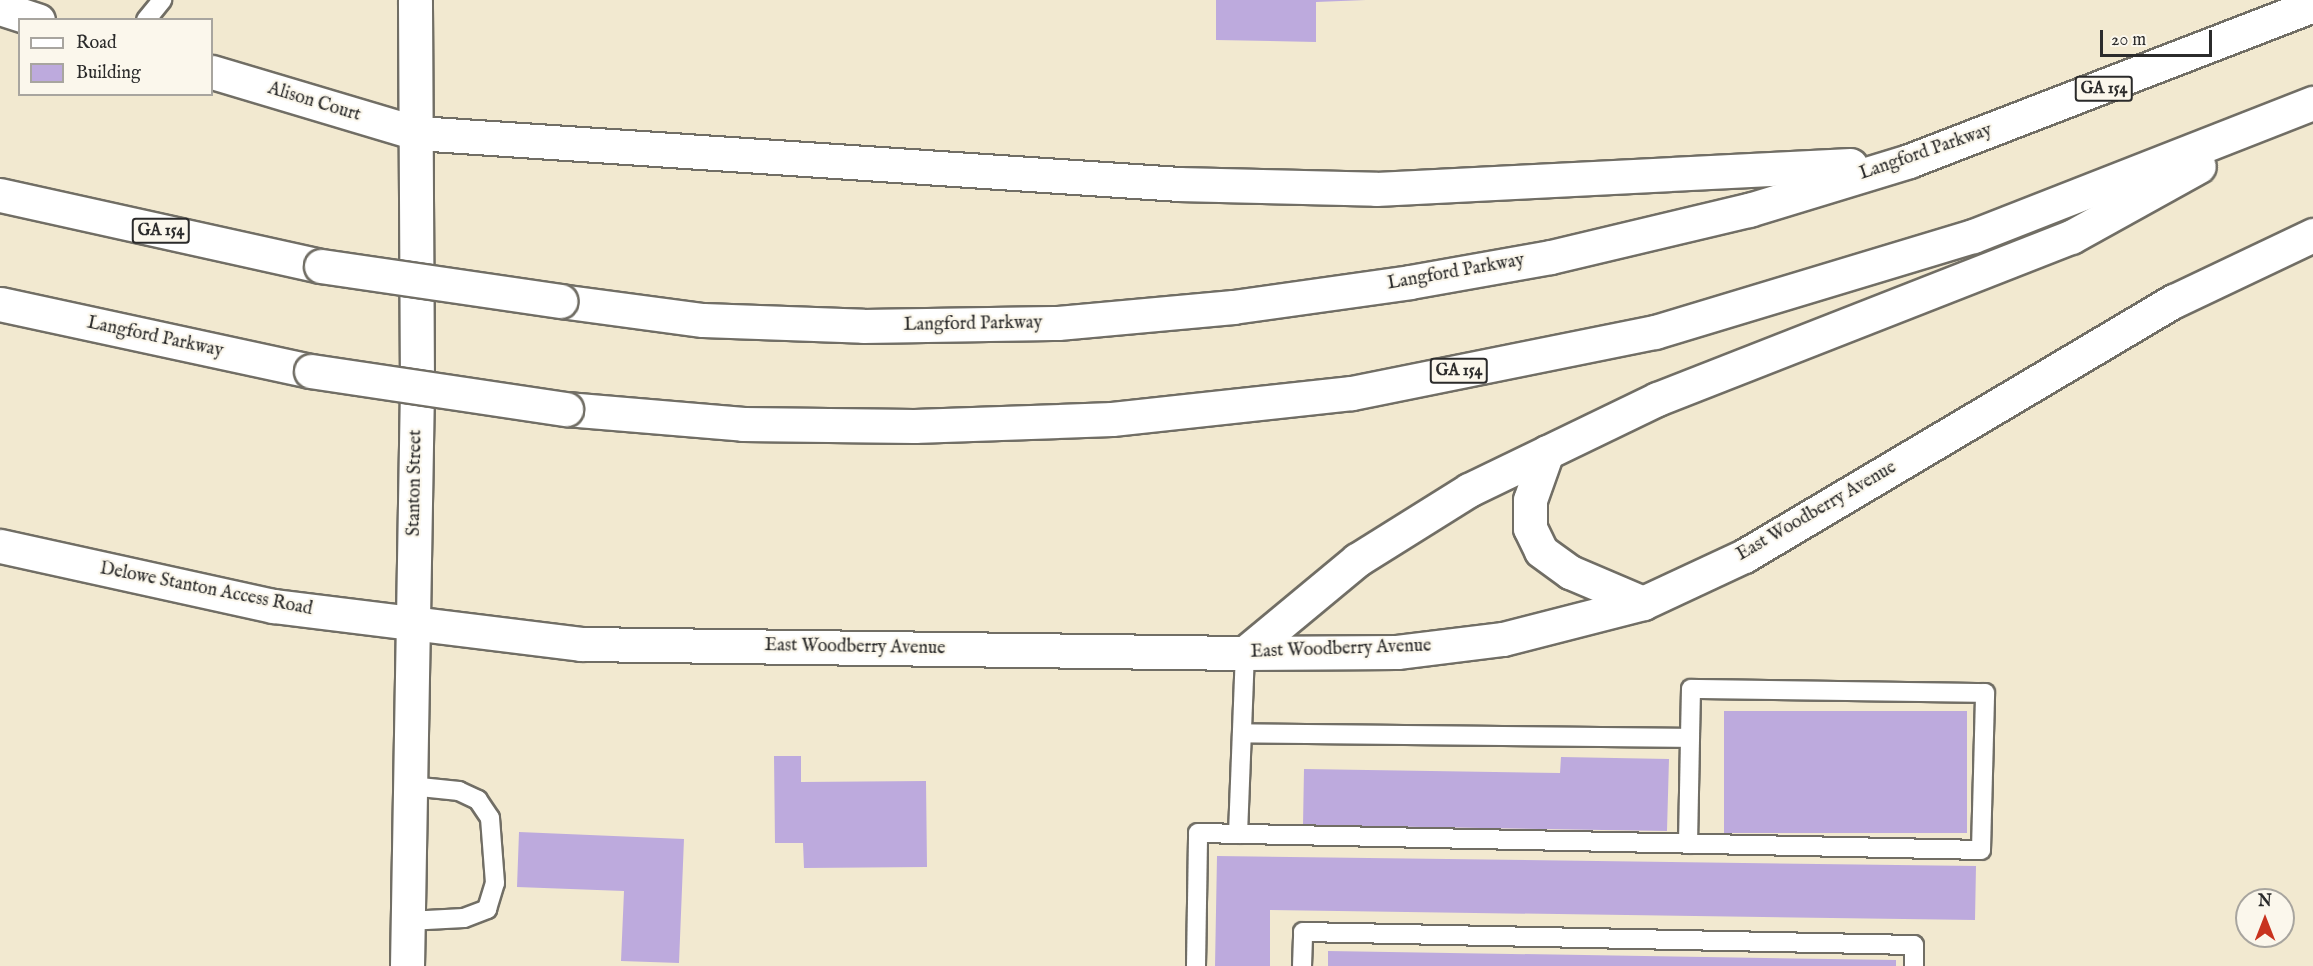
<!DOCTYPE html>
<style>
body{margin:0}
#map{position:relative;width:2313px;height:966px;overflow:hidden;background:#f2e9d0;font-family:"IM FELL English",serif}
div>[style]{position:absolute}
.building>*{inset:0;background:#bdaadd;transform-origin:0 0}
.roads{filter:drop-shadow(2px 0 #716e65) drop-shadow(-2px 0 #716e65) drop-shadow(0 2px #716e65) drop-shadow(0 -2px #716e65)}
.service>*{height:18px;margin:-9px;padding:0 9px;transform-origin:9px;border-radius:9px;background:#fff}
.minor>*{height:33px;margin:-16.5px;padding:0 16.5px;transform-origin:16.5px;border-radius:16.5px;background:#fff}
.tertiary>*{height:33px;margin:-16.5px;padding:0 16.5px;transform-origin:16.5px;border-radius:16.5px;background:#fff}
.motorway>*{height:33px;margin:-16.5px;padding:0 16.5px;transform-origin:16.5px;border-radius:16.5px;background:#fff}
.bridges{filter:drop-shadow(2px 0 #716e65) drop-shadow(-2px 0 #716e65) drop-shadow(0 2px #716e65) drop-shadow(0 -2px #716e65)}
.motorway-bridge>*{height:33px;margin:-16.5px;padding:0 16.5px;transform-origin:16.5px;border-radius:16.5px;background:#fff}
span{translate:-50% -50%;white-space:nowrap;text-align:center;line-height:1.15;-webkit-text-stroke:4.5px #fbf7ec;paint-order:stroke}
.shield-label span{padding:2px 4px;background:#fbf7ec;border:2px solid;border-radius:4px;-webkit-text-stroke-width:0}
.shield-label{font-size:16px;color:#2b2b2b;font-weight:700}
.street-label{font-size:18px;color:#2b2b2b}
.legend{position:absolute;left:18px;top:18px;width:195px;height:78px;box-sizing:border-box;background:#fbf7ec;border:2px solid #a8a59f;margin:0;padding:8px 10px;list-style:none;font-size:18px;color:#2b2b2b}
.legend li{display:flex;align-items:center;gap:12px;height:30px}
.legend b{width:30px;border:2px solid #a8a59f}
.north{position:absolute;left:2235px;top:888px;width:60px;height:60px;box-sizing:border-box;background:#fbf7ec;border:2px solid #a8a59f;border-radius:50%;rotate:0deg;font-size:16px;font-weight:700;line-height:24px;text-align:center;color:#2b2b2b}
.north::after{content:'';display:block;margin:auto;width:21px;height:27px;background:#c8321e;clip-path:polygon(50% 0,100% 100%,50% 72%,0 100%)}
.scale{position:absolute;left:2100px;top:30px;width:112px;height:27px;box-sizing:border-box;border:3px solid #2b2b2b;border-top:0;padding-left:8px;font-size:18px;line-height:21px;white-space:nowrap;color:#2b2b2b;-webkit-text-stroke:4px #fbf7ec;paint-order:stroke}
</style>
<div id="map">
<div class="building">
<i style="clip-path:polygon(1216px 0,1366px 0,1316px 2px,1316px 42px,1216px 40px)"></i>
<i style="left:1724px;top:711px;width:243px;height:122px"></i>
<i style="clip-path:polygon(774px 756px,801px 756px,801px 782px,926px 781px,927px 867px,804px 868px,803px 843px,775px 843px)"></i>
<i style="clip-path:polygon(1561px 757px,1669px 759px,1667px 831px,1303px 825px,1304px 769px,1560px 773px)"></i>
<i style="clip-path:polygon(519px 832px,684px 839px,679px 963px,621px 961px,624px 891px,517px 887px)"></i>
<i style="clip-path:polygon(1217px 856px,1976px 866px,1975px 920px,1270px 910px,1270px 966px,1215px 966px)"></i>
<i style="clip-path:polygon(1328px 951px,1896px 960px,1896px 966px,1328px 966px)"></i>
</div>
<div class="roads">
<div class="service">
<i style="left:146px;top:20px;width:26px;rotate:-51deg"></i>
<i style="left:1238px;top:834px;width:181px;rotate:-87.8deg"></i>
<i style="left:1688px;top:844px;width:106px;rotate:-88.9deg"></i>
<i style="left:408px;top:921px;width:56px;rotate:-3.1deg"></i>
<i style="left:464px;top:918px;width:25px;rotate:-21deg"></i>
<i style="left:487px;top:909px;width:27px;rotate:-73deg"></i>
<i style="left:495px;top:883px;width:65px;rotate:-94.4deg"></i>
<i style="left:490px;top:818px;width:22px;rotate:-124deg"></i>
<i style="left:478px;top:800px;width:21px;rotate:-155deg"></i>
<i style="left:459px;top:791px;width:49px;rotate:-174.2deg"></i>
<i style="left:1196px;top:966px;width:133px;rotate:-89.1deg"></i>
<i style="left:1198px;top:833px;width:783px;rotate:1.24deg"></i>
<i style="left:1981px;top:850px;width:157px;rotate:-88.5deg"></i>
<i style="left:1985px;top:693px;width:294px;rotate:-179.2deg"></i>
<i style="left:1691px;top:689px;width:49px;rotate:91.2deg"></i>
<i style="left:1690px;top:738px;width:448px;rotate:-179.4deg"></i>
<i style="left:1302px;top:966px;width:34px;rotate:-88deg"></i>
<i style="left:1303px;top:932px;width:611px;rotate:1.22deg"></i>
<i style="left:1914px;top:945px;width:21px;rotate:90deg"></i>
</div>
<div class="minor">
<i style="left:1245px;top:653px;width:152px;rotate:-0.4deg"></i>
<i style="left:1397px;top:652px;width:107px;rotate:-7deg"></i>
<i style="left:1503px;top:639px;width:145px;rotate:-14.4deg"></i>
<i style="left:1643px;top:603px;width:111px;rotate:-25deg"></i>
<i style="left:1744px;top:556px;width:500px;rotate:-30.7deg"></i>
<i style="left:2174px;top:301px;width:154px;rotate:-25.4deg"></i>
</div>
<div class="tertiary">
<i style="left:0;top:8px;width:40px;rotate:18deg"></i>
<i style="left:212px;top:72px;width:214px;rotate:16.6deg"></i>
<i style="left:0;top:546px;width:280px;rotate:12.4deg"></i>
<i style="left:273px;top:606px;width:310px;rotate:7deg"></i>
<i style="left:581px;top:644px;width:664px;rotate:0.78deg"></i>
<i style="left:407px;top:966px;width:578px;rotate:-89.01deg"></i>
<i style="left:417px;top:388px;width:388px;rotate:-90.3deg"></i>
</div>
<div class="motorway">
<i style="left:417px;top:133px;width:763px;rotate:3.83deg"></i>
<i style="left:1178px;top:184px;width:198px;rotate:1.4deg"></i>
<i style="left:1376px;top:189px;width:475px;rotate:-2.9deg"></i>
<i style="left:0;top:195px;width:329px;rotate:12.5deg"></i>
<i style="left:560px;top:301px;width:144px;rotate:7.6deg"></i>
<i style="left:703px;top:320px;width:160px;rotate:2.1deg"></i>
<i style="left:863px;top:326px;width:195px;rotate:-0.9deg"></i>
<i style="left:1058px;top:323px;width:176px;rotate:-5.2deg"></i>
<i style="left:1233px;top:307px;width:179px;rotate:-8deg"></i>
<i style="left:1410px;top:282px;width:143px;rotate:-10.1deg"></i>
<i style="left:1551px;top:257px;width:204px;rotate:-13.4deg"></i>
<i style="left:1749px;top:210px;width:167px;rotate:-17deg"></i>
<i style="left:1909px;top:161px;width:433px;rotate:-21.1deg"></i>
<i style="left:0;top:304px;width:318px;rotate:12.2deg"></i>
<i style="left:566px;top:409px;width:178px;rotate:4.8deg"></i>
<i style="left:743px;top:424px;width:171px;rotate:0.7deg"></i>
<i style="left:914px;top:426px;width:198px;rotate:-2deg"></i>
<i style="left:1112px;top:419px;width:241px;rotate:-6.2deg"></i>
<i style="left:1352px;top:393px;width:309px;rotate:-11.4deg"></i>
<i style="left:1655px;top:332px;width:332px;rotate:-16.8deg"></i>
<i style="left:1973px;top:236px;width:365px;rotate:-21.4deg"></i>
<i style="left:1547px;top:452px;width:51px;rotate:109.5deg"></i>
<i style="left:1530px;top:500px;width:28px;rotate:90deg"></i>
<i style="left:1530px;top:528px;width:25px;rotate:64deg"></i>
<i style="left:1541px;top:551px;width:36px;rotate:36deg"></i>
<i style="left:1570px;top:572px;width:79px;rotate:23deg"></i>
<i style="left:1245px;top:653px;width:146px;rotate:-39.7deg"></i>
<i style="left:1357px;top:560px;width:132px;rotate:-32deg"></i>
<i style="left:1469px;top:490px;width:209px;rotate:-25.8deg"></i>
<i style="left:1657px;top:399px;width:445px;rotate:-21.4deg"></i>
<i style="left:2071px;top:237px;width:146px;rotate:-29deg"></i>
</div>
</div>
<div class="bridges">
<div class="motorway-bridge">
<i style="left:321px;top:266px;width:242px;rotate:8.3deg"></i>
<i style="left:311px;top:371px;width:258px;rotate:8.5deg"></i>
</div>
</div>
<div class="shield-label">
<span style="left:2104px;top:89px">GA 154</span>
<span style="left:161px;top:231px">GA 154</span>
<span style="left:1459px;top:371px">GA 154</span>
</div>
<div class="street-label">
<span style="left:314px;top:103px;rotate:17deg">Alison Court</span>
<span style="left:1926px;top:153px;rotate:-19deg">Langford Parkway</span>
<span style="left:1456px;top:273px;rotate:-10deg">Langford Parkway</span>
<span style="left:973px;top:325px;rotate:-1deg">Langford Parkway</span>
<span style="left:155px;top:338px;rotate:12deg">Langford Parkway</span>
<span style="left:416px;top:483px;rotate:-89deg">Stanton Street</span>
<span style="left:1817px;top:512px;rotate:-30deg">East Woodberry Avenue</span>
<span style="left:206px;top:590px;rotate:11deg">Delowe Stanton Access Road</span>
<span style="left:855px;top:648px;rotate:1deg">East Woodberry Avenue</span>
<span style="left:1341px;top:650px;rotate:-2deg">East Woodberry Avenue</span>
</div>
<ul class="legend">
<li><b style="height:8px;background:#fff"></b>Road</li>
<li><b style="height:16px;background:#bdaadd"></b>Building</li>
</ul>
<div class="north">N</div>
<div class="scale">20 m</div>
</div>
